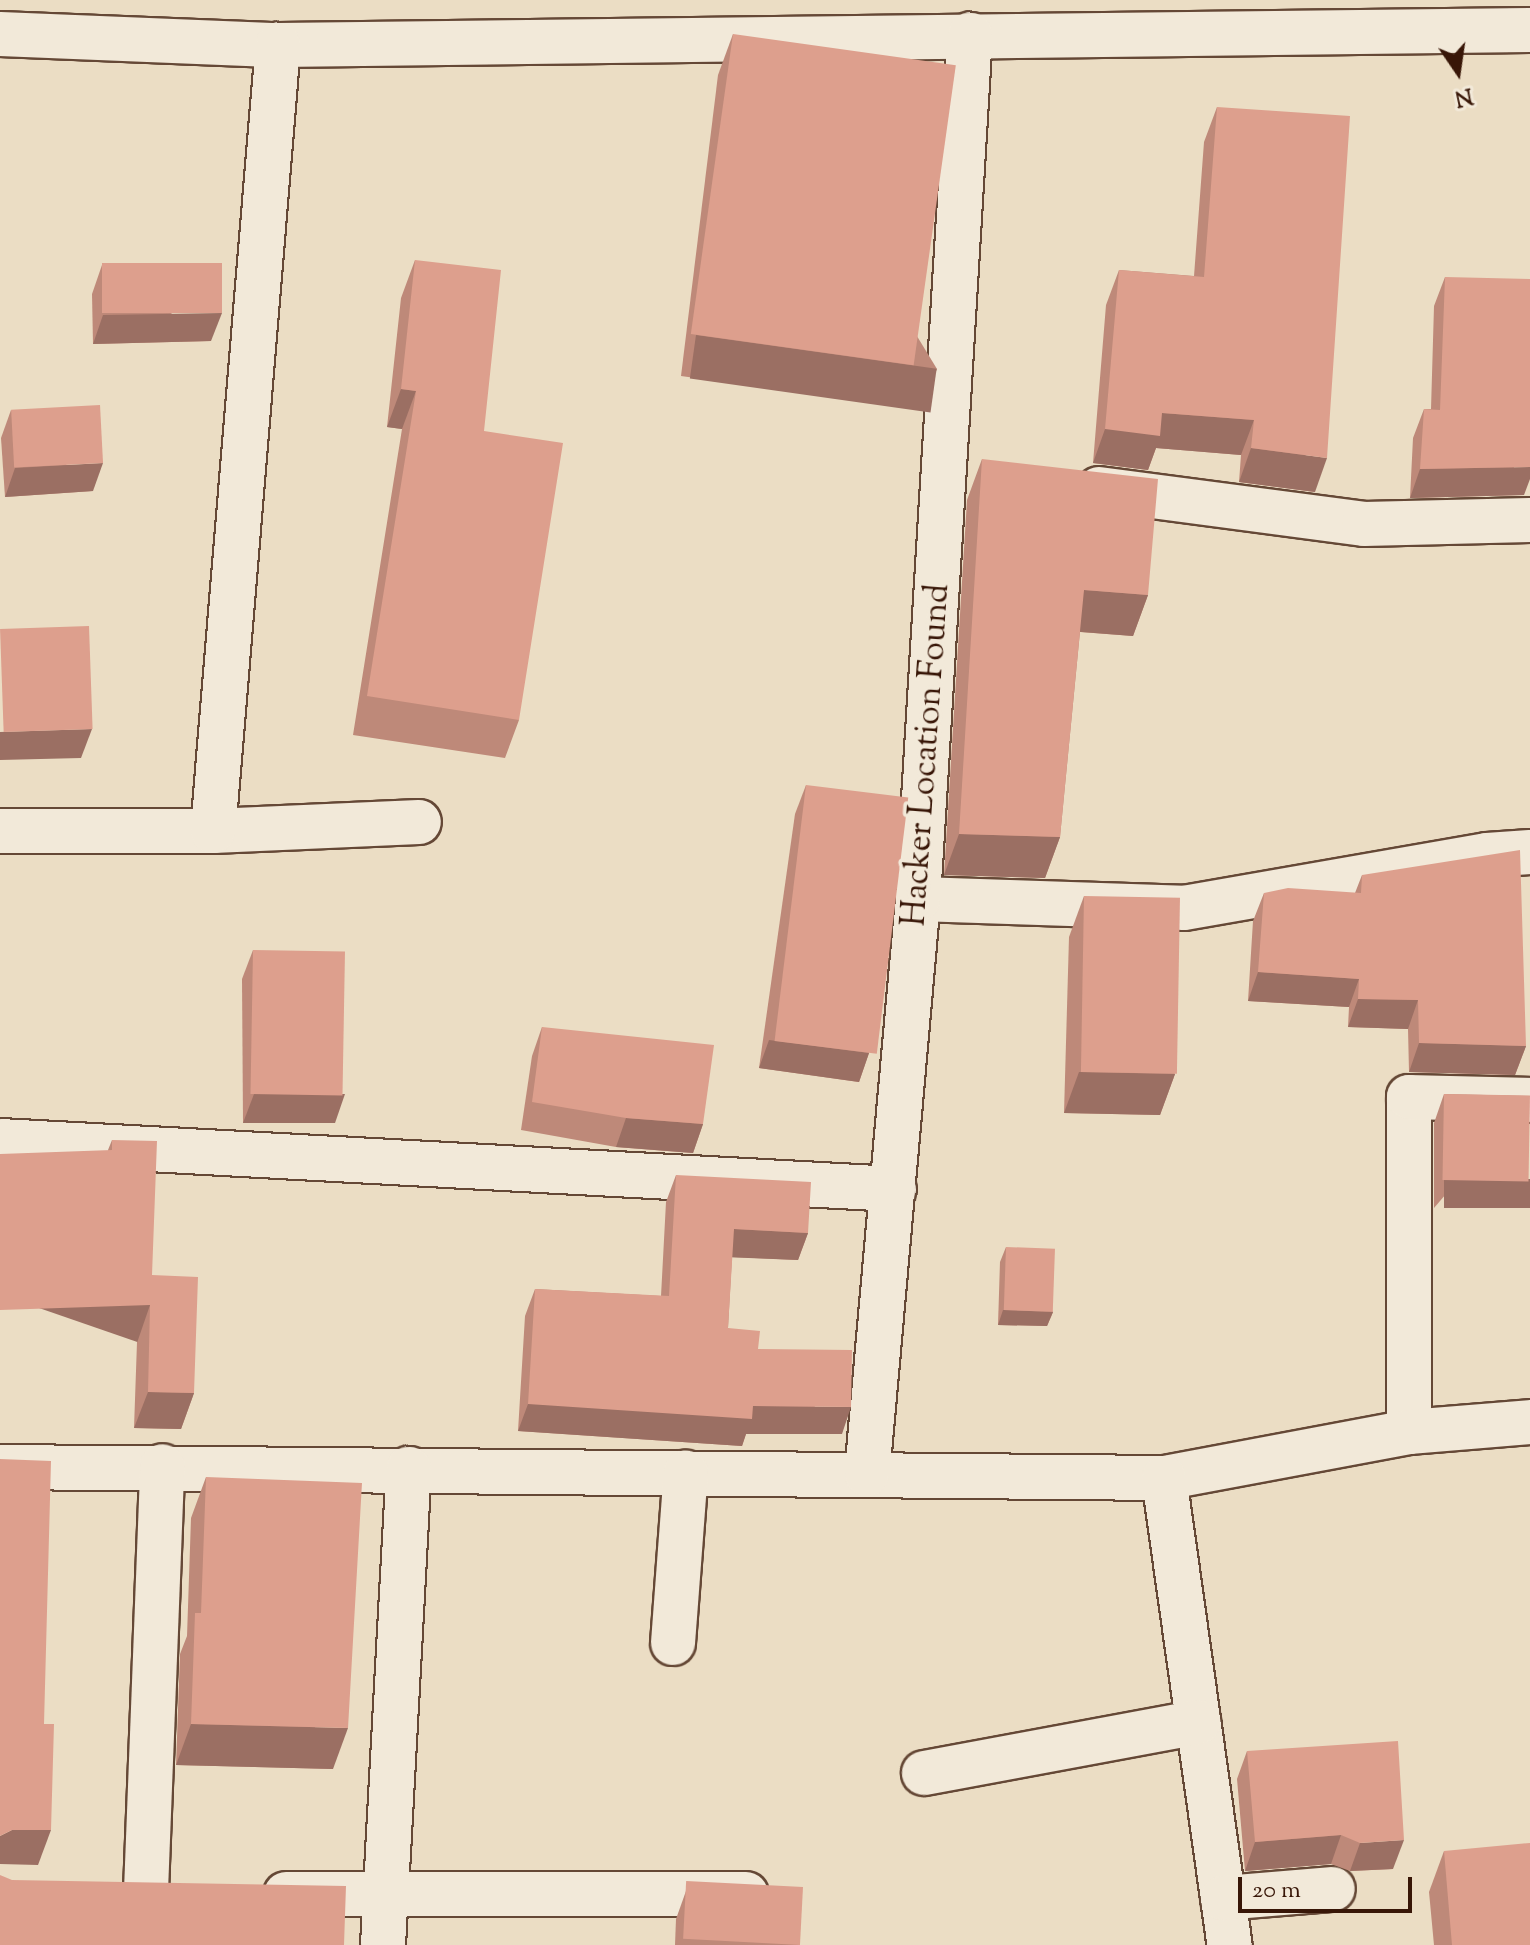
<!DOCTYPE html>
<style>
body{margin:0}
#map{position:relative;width:1530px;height:1945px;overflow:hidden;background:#ebddc4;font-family:"Sorts Mill Goudy",serif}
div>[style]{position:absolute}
.roads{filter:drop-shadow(2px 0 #654836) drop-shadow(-2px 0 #654836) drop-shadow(0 2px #654836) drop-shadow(0 -2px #654836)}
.street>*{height:44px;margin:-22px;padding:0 22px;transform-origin:22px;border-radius:22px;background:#f2e9d9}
.wall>*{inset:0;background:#be8979}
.shaded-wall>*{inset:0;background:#9b6f63;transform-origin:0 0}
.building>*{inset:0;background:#dd9f8d;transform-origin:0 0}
span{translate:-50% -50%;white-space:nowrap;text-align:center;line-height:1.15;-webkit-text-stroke:7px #f2e9d9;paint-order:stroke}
.street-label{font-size:34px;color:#381607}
.north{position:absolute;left:1418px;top:32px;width:80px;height:80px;-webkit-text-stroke:6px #f2e9d9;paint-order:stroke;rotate:167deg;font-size:22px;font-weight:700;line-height:32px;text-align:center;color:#381607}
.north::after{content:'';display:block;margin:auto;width:28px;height:36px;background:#381607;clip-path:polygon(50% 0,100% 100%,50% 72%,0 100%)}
.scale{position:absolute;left:1238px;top:1877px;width:174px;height:36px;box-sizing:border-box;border:4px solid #381607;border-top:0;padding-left:10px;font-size:24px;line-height:28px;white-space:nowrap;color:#381607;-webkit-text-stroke:6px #f2e9d9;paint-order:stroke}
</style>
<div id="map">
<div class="roads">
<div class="street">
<i style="left:0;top:34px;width:278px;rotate:2.3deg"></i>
<i style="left:278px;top:45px;width:1252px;rotate:-0.69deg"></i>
<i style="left:1099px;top:489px;width:267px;rotate:7.5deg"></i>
<i style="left:1364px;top:524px;width:166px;rotate:-1.4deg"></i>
<i style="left:0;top:831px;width:213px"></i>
<i style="left:213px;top:831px;width:206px;rotate:-2.5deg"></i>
<i style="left:213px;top:831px;width:789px;rotate:-85.27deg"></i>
<i style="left:918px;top:899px;width:266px;rotate:1.9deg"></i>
<i style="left:1184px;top:908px;width:308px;rotate:-9.9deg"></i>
<i style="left:1487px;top:855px;width:43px;rotate:-4deg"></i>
<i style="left:0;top:1141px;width:895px;rotate:3.07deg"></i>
<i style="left:1409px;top:1432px;width:335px;rotate:-90deg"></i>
<i style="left:1409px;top:1097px;width:121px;rotate:1.4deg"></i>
<i style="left:0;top:1467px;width:1164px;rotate:0.54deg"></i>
<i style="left:1164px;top:1478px;width:249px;rotate:-10.6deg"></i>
<i style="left:1409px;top:1432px;width:121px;rotate:-4.7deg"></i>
<i style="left:867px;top:1474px;width:577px;rotate:-84.93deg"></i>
<i style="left:918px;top:899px;width:866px;rotate:-86.56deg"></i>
<i style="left:1164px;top:1478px;width:472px;rotate:82deg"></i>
<i style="left:673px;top:1643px;width:171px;rotate:-85.7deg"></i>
<i style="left:924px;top:1773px;width:279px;rotate:-10.5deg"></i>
<i style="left:146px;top:1891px;width:425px;rotate:-87.8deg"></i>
<i style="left:286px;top:1894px;width:460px"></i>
<i style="left:1223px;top:1898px;width:110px;rotate:-4.7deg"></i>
<i style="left:383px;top:1945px;width:477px;rotate:-86.9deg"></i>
</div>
</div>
<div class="wall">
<i style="clip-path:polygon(733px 34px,937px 369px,922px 410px,681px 376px,718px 75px)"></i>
<i style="clip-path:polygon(1217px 107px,1315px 492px,1239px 482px,1241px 455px,1156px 448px,1148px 470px,1093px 463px,1106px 305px,1119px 270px,1194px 276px,1204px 142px)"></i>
<i style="clip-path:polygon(415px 260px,484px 431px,519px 720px,505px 758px,353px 735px,402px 429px,387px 427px,401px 298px)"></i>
<i style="clip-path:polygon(102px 265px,211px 341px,93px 344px,92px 294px)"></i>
<i style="clip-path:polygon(1445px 277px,1524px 495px,1410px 498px,1413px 438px,1424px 409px,1431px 409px,1434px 306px)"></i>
<i style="clip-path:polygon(11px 410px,93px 491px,5px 497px,1px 438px)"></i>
<i style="clip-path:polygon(982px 459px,1148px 595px,1133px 636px,1080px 632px,1060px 837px,1045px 878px,944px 875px,967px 500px)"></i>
<i style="clip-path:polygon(806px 785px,869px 1053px,859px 1082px,759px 1068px,795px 814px)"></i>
<i style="clip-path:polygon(1362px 875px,1526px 1046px,1515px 1075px,1409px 1072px,1408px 1029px,1348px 1027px,1349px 1007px,1248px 1001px,1253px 921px,1264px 893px,1355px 893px)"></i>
<i style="clip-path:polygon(1084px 896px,1175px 1074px,1160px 1115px,1064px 1113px,1069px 937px)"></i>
<i style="clip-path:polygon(253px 950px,335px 1123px,243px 1123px,242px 979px)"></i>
<i style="clip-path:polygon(542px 1027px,703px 1124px,693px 1153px,616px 1147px,521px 1130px,532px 1056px)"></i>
<i style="clip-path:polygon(1444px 1094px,1530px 1096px,1434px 1208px,1434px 1123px)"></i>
<i style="clip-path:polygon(112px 1140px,152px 1275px,194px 1393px,181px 1429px,134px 1428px,137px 1342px,108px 1150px)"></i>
<i style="clip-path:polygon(676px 1175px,808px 1233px,798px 1260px,732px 1257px,728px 1328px,758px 1349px,842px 1434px,746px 1434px,742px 1446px,518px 1431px,525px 1316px,535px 1289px,661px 1296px,666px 1202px)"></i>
<i style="clip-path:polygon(1006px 1247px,1053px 1312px,1047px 1326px,998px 1325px,1000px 1262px)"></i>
<i style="clip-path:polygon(206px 1477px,333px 1769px,176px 1765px,180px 1654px,187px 1636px,191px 1518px)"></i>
<i style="clip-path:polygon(1247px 1751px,1393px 1869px,1350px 1871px,1331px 1864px,1245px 1871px,1237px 1779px)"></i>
<i style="clip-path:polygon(1444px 1851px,1530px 1945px,1434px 1945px,1429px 1892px)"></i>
<i style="clip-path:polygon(686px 1891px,800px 1945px,675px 1945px,676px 1919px)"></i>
</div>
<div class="shaded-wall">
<i style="clip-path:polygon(222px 313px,211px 341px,93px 344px,103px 315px)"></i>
<i style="left:696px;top:335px;width:243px;height:44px;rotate:8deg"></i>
<i style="clip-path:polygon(401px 389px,416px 391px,402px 429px,387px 427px)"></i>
<i style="clip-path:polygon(1162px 413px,1254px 420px,1241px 455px,1156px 448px,1148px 470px,1093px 463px,1105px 429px)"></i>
<i style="clip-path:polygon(1251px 448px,1327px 458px,1315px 492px,1239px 482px)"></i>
<i style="clip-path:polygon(103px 463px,93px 491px,5px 497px,15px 468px)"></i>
<i style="clip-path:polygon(1530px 467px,1530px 479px,1524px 495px,1410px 498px,1420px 469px)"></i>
<i style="clip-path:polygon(1084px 590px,1148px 595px,1133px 636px,1069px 631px)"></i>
<i style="clip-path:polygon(92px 729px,81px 758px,0 760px,0 732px)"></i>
<i style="clip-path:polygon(959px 834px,1060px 837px,1045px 878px,944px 875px)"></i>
<i style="clip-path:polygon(1258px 972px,1359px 979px,1349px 1007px,1248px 1001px)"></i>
<i style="clip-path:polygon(1358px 999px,1418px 1000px,1408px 1029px,1348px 1027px)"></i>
<i style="clip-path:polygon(769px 1040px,869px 1053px,859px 1082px,759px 1068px)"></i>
<i style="clip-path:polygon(1419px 1043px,1526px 1046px,1515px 1075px,1409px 1072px)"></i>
<i style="clip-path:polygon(1079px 1072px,1175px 1074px,1160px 1115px,1064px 1113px)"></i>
<i style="clip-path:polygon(254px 1094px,345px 1094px,335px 1123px,243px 1123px)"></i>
<i style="clip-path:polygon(626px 1118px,703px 1124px,693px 1153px,616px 1147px)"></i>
<i style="left:1530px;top:1179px;width:29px;height:86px;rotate:90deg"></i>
<i style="clip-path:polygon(734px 1229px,808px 1233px,798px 1260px,724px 1257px)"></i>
<i style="left:150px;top:1305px;width:39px;height:150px;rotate:109deg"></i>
<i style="clip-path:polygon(1003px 1310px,1053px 1312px,1047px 1326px,998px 1325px)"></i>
<i style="clip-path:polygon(148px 1392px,194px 1393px,181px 1429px,134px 1428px)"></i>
<i style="clip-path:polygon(528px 1404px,753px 1406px,851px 1407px,842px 1434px,746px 1434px,742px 1446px,518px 1431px)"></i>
<i style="clip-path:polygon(191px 1724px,348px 1728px,333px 1769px,176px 1765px)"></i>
<i style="clip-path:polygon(12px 1830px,51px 1830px,38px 1865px,0 1864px,0 1836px)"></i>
<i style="clip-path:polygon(1341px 1835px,1331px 1864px,1245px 1871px,1255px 1842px)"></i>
<i style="clip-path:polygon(1404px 1840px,1393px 1869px,1350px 1871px,1360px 1843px)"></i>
</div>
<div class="building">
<i style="left:733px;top:34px;width:225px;height:303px;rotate:8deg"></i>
<i style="clip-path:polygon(1217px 107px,1350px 116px,1327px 458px,1251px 448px,1254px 420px,1162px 413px,1160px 436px,1105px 429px,1119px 270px,1204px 277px)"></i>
<i style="clip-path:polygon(415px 260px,501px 270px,484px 431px,563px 443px,519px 720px,367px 696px,416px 391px,401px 389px)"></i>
<i style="left:222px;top:263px;width:50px;height:120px;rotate:90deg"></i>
<i style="clip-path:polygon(1445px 277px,1530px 279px,1530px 467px,1420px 469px,1424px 409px,1440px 410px)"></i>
<i style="left:100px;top:405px;width:58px;height:89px;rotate:87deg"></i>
<i style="clip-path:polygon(982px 459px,1158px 479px,1148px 595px,1084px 590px,1060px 837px,959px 834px)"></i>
<i style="left:89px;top:626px;width:103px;height:89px;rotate:88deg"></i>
<i style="left:806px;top:785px;width:103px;height:258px;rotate:7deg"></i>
<i style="clip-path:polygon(1520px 850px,1526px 1046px,1419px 1043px,1418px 1000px,1358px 999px,1359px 979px,1258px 972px,1264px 893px,1288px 888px,1361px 893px,1362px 875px)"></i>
<i style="left:1084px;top:896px;width:96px;height:176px;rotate:1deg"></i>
<i style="left:253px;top:950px;width:92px;height:144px;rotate:1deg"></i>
<i style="clip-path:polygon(542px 1027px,714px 1045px,703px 1124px,626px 1118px,532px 1102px)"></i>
<i style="left:1444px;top:1094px;width:86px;height:86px;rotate:1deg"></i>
<i style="clip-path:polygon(112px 1140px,157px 1141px,152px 1275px,198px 1277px,194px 1393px,148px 1392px,150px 1305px,0 1310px,0 1154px,112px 1150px)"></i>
<i style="clip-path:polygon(676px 1175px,811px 1182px,808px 1233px,734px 1229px,728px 1328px,760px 1331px,758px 1349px,852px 1350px,851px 1407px,753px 1406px,752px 1419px,528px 1404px,535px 1289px,669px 1296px)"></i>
<i style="left:1006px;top:1247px;width:49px;height:63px;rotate:2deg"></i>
<i style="clip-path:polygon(0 1459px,51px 1461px,44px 1724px,54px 1724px,51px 1830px,12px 1830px,0 1836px)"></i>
<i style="clip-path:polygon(206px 1477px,362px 1483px,348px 1728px,191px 1724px,195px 1613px,201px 1613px)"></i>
<i style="clip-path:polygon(1398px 1741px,1404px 1840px,1360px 1843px,1341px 1835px,1255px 1842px,1247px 1751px)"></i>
<i style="clip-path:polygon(1530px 1843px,1530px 1945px,1452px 1945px,1444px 1851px)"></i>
<i style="clip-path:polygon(0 1875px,12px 1880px,346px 1886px,344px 1945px,0 1945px)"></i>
<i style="left:803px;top:1887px;width:58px;height:117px;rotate:93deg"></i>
</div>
<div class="street-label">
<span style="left:927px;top:755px;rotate:-86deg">Hacker Location Found</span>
</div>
<div class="north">N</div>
<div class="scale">20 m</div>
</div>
